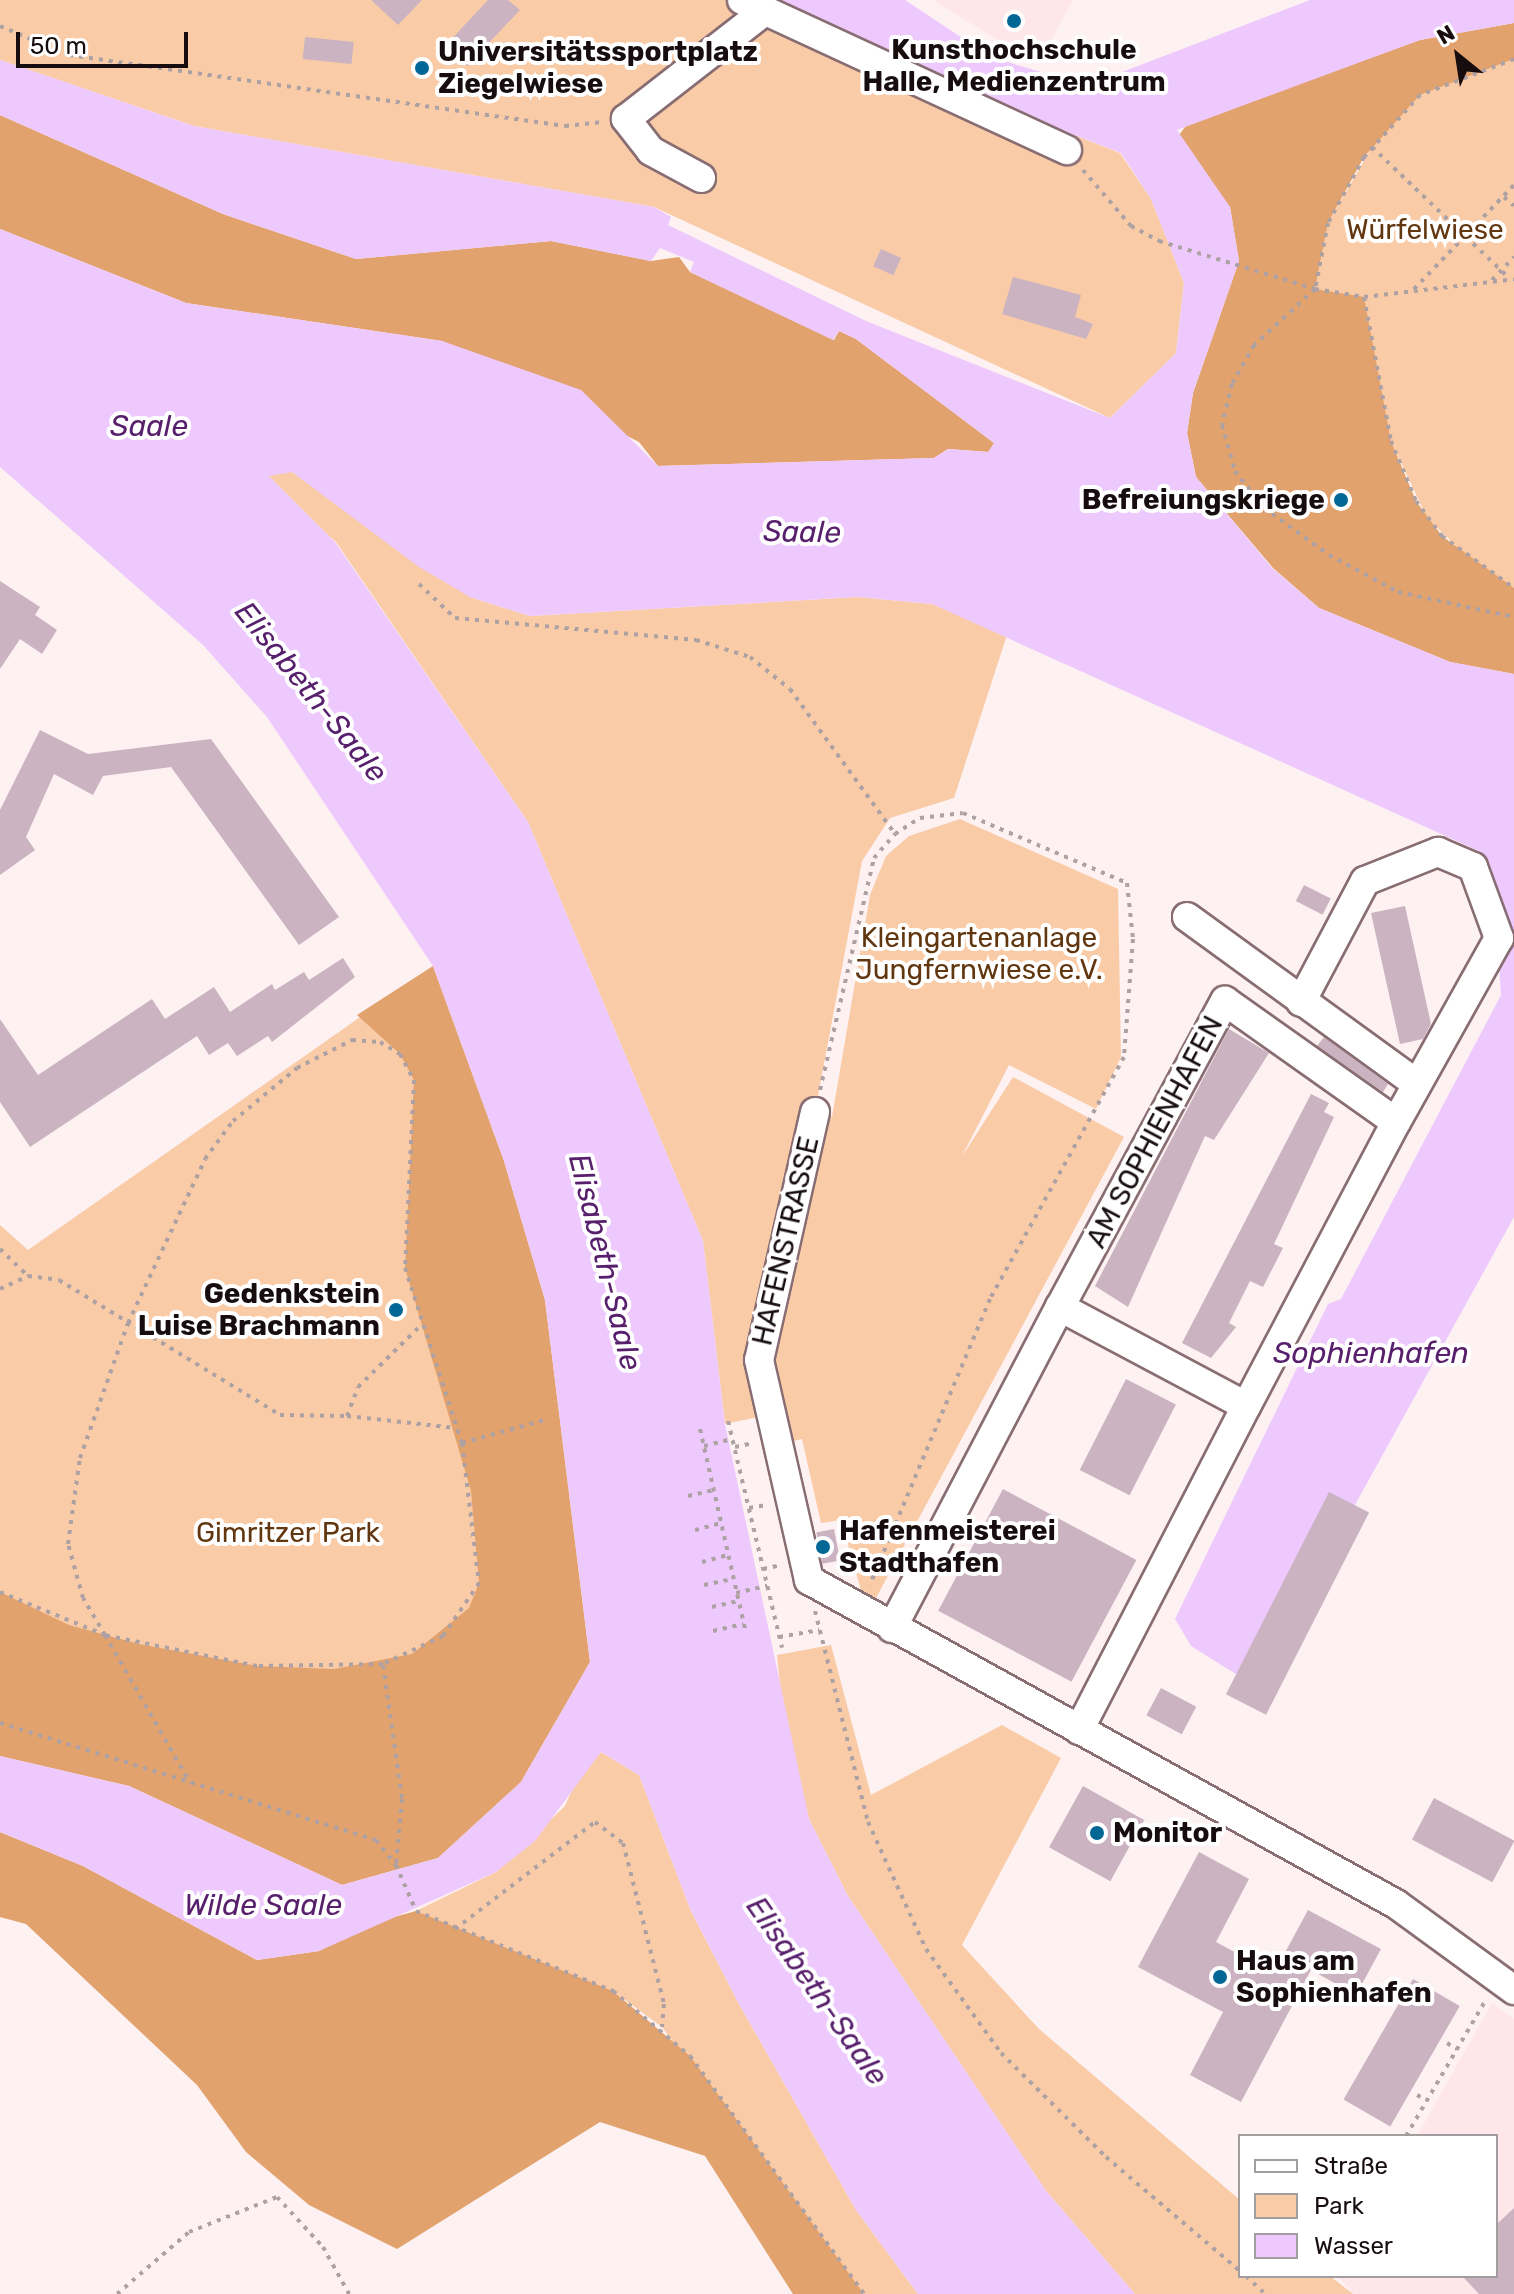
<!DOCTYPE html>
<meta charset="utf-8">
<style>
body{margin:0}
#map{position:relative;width:1514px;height:2294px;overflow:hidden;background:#fdf1f2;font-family:Rubik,sans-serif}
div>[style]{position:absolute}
.built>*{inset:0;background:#fee6e9}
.green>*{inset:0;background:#facba7}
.forest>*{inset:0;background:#e2a26e}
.water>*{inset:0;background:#eec9fe}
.building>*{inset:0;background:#cbb3c1;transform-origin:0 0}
.path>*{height:4px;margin-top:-2px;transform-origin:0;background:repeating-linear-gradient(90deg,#ada1a3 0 4px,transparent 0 10px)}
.roads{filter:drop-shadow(2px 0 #886d72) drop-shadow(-2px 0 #886d72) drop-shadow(0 2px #886d72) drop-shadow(0 -2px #886d72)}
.minor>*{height:28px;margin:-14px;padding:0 14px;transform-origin:14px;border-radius:14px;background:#fff}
.dots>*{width:22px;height:22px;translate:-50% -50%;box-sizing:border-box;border:4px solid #fff;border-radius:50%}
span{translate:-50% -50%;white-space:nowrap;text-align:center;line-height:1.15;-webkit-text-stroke:8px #fff;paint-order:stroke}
.poi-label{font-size:28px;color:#170d0f;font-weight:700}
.left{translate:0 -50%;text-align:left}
.right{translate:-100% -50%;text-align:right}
.park-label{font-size:28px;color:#623710}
.street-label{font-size:28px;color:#170d0f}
.water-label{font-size:30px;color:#58206c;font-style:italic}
.legend{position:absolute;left:1238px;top:2134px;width:260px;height:144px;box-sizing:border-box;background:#fff;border:2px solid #a29e9f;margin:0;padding:10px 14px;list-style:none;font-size:24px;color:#170d0f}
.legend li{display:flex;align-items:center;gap:16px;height:40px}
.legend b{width:40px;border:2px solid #a29e9f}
.north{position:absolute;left:1418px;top:16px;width:80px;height:80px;-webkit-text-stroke:6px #fff;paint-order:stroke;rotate:330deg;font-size:22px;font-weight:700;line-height:32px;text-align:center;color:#170d0f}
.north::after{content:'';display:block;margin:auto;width:28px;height:36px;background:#170d0f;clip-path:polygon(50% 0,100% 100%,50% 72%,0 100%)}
.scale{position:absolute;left:16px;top:32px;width:172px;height:36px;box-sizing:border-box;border:4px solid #170d0f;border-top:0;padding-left:10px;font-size:24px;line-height:28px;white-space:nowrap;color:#170d0f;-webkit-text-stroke:6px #fff;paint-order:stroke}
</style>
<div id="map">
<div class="built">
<i style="clip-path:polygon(933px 0,1073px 0,1045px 51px,1001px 42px)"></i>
<i style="clip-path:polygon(1492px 2003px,1514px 2019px,1514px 2294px,1353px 2294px,1338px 2276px,1496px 2276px,1496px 2136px,1417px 2136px)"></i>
</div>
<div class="green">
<i style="clip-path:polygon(0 0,779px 0,977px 97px,1120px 153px,1151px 199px,1184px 283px,1176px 353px,1110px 418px,654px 207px,194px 126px,0 60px)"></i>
<i style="clip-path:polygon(1514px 59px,1514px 588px,1477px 566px,1427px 518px,1391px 441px,1377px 371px,1315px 289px,1328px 223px,1372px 147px,1420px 95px)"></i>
<i style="clip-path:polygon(276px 469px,292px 472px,470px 597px,530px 616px,858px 597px,932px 604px,1007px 635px,954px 798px,890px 818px,862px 861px,815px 1112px,832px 1117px,870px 895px,886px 856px,909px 836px,960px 819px,1118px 889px,1121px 1057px,1096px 1109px,1009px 1065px,961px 1158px,1013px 1077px,1124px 1137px,876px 1598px,861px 1590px,841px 1520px,821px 1523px,802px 1439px,777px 1445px,767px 1415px,725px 1424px,703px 1241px,528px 822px,336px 542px,276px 490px,268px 476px)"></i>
<i style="clip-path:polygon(433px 966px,590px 1662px,129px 1786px,0 1756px,0 1225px,28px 1250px)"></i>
<i style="clip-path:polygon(831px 1645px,871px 1795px,1002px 1725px,1061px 1758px,962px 1945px,1039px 2029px,1240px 2200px,1240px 2276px,1330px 2276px,1353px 2294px,1135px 2294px,1046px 2191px,848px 1896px,809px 1819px,784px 1723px,777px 1655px)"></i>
<i style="clip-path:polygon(601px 1752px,639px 1775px,691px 1911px,739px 2004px,856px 2210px,918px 2294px,864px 2294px,662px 2027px,613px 1991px,416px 1911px,496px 1872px,565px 1806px,580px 1772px)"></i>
</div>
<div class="forest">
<i style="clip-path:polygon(1514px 23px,1514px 59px,1420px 95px,1364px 157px,1328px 223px,1315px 289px,1364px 297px,1391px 441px,1416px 501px,1442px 536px,1514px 588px,1514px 674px,1450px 662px,1319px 608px,1273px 568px,1196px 477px,1187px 433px,1193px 393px,1239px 261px,1230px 207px,1176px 139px,1188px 123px,1420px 40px)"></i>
<i style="clip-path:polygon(0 115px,223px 214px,356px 259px,551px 241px,651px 261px,679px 257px,690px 272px,834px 340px,839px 331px,856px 339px,994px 443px,989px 452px,948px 449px,934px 458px,658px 466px,639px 442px,442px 341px,186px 303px,0 229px)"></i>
<i style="clip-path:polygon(433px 966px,504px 1161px,545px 1300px,590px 1662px,521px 1782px,438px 1858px,342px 1885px,129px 1786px,0 1756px,0 1592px,69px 1625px,139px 1644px,257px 1666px,334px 1669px,412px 1654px,469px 1608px,479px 1583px,471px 1491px,405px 1268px,414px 1080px,400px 1054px,357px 1015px)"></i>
<i style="clip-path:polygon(0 1832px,83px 1866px,257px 1960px,319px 1951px,365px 1925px,416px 1911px,613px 1991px,690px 2056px,864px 2294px,793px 2294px,705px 2156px,600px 2122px,397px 2249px,309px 2205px,246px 2152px,197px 2085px,26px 1924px,0 1917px)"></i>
</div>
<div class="water">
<i style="clip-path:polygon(779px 0,905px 0,991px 57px,1060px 78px,1117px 74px,1310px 0,1514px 0,1514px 23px,1420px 40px,1177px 130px,1230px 207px,1239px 261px,1193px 393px,1187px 433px,1196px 477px,1272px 568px,1319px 608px,1450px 662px,1514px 674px,1514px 1217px,1255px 1686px,1191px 1646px,1175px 1619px,1328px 1304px,1341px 1299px,1501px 995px,1499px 965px,1513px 938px,1481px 852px,932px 604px,858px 597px,530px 616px,470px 597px,419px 567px,292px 472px,269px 476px,335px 542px,528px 822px,703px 1241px,725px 1424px,809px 1819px,848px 1896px,1046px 2191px,1135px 2294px,918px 2294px,856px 2210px,739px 2004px,691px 1911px,639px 1775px,601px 1752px,535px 1841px,496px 1872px,319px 1951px,257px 1960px,83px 1866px,0 1832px,0 1756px,129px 1786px,342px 1885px,438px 1858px,521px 1782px,590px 1662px,545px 1300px,504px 1161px,433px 966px,267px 717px,203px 645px,0 467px,0 229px,186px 303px,442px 341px,581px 390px,658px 466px,934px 458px,948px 449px,988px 452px,994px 443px,856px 339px,839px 331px,833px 340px,690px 272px,694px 262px,660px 248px,651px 261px,551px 241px,356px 259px,223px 214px,0 115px,0 60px,194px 126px,654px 207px,671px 217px,668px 225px,866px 321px,1110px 418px,1176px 353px,1184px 283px,1151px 199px,1121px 153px,977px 97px)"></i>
</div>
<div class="building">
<i style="clip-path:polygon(371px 0,422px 0,398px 25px)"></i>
<i style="clip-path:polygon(488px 0,508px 0,520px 10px,467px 66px,445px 46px)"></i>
<i style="left:305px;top:37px;width:49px;height:22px;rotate:6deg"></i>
<i style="left:881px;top:249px;width:22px;height:19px;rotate:24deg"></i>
<i style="clip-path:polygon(1013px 277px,1081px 295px,1075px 317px,1093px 324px,1086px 339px,1002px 314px)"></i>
<i style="clip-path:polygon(0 581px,40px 607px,35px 615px,57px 630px,42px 654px,20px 639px,0 669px)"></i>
<i style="clip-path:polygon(40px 730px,88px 754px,211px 739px,339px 917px,299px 945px,171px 767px,103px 776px,93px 795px,54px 774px,26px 837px,35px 850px,0 875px,0 810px)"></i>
<i style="left:1304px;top:885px;width:30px;height:18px;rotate:27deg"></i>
<i style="clip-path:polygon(1405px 906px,1431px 1024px,1423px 1039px,1400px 1044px,1371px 913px)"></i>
<i style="clip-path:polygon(343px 958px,355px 977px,272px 1042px,268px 1036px,237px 1056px,228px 1043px,209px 1055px,197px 1036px,30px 1147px,0 1102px,0 1019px,38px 1075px,152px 999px,165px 1019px,214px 987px,230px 1012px,272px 984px,275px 990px,304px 972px,309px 980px)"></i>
<i style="clip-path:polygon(1229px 1029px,1269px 1053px,1214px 1140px,1205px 1136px,1128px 1307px,1095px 1286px)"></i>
<i style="clip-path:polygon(1324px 1037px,1388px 1084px,1383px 1092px,1317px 1046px)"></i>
<i style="clip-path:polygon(1311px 1094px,1329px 1103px,1324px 1112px,1334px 1117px,1274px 1244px,1283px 1248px,1263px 1287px,1250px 1281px,1229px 1323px,1236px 1327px,1211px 1358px,1182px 1343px)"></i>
<i style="left:1126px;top:1379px;width:56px;height:102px;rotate:27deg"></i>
<i style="left:1003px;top:1489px;width:151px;height:138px;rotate:28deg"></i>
<i style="left:1329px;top:1492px;width:45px;height:227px;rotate:27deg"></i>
<i style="left:834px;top:1529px;width:32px;height:18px;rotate:79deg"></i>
<i style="left:1161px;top:1688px;width:40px;height:31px;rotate:28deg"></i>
<i style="left:1083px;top:1786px;width:70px;height:70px;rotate:29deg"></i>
<i style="left:1434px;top:1798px;width:91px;height:47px;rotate:28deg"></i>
<i style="clip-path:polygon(1199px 1852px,1249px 1879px,1216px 1942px,1274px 1973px,1308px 1910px,1381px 1949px,1356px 1995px,1311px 1970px,1241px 2102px,1190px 2075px,1223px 2012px,1138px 1967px)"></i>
<i style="left:1413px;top:1979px;width:54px;height:139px;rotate:30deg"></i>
<i style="clip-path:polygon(1514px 2208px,1514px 2294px,1479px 2294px,1462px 2276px,1496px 2276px,1496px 2225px)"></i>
</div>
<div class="path">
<i style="left:0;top:26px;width:75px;rotate:22.8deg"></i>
<i style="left:69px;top:55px;width:501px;rotate:8.15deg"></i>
<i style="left:565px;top:126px;width:38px;rotate:-6deg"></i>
<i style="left:1514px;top:59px;width:101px;rotate:159deg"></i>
<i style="left:1420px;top:95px;width:84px;rotate:132.1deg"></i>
<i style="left:1364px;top:157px;width:75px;rotate:118.6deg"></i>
<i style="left:1328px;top:223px;width:67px;rotate:101.1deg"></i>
<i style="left:1315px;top:289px;width:83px;rotate:137.4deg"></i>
<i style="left:1254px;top:345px;width:45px;rotate:119.4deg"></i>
<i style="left:1232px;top:384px;width:42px;rotate:103.7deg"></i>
<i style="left:1222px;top:425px;width:48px;rotate:74.2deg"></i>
<i style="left:1235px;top:471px;width:47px;rotate:51.9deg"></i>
<i style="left:1264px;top:508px;width:80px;rotate:35.9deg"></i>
<i style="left:1329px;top:555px;width:78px;rotate:28.2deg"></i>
<i style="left:1398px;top:592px;width:119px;rotate:12.2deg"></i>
<i style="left:1372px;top:147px;width:190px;rotate:43.7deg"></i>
<i style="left:1083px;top:170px;width:74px;rotate:49.4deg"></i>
<i style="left:1131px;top:226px;width:32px;rotate:28deg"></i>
<i style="left:1159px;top:241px;width:163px;rotate:17.1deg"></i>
<i style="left:1315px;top:289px;width:50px;rotate:9.3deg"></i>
<i style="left:1364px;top:297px;width:151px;rotate:-6.8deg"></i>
<i style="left:1504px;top:197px;width:13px;rotate:42deg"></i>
<i style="left:1492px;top:280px;width:32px;rotate:-46deg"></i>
<i style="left:1414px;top:289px;width:144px;rotate:-46.1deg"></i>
<i style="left:1364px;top:297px;width:147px;rotate:79.4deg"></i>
<i style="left:1391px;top:441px;width:65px;rotate:67.4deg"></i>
<i style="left:1416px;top:501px;width:44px;rotate:53.4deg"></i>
<i style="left:1442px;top:536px;width:89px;rotate:35.8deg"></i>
<i style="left:419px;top:584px;width:50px;rotate:43.4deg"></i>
<i style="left:455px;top:618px;width:242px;rotate:5.2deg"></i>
<i style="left:696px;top:640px;width:57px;rotate:17.5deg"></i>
<i style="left:750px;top:657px;width:51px;rotate:38.7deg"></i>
<i style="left:790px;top:689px;width:179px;rotate:54.1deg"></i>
<i style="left:352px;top:1040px;width:28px;rotate:4deg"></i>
<i style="left:380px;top:1042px;width:23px;rotate:31deg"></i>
<i style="left:400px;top:1054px;width:30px;rotate:62deg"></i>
<i style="left:414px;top:1080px;width:188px;rotate:92.7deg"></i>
<i style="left:405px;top:1268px;width:184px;rotate:72deg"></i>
<i style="left:462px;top:1443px;width:141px;rotate:83.1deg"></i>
<i style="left:479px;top:1583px;width:64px;rotate:124.2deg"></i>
<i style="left:443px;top:1636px;width:66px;rotate:155deg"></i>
<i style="left:383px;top:1664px;width:126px;rotate:179.1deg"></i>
<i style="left:257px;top:1666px;width:155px;rotate:-168.5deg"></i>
<i style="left:105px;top:1635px;width:43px;rotate:-120.7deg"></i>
<i style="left:83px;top:1598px;width:56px;rotate:-105.5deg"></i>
<i style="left:68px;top:1544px;width:87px;rotate:-82.1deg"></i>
<i style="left:80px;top:1458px;width:143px;rotate:-70.4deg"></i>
<i style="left:128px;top:1323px;width:181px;rotate:-64.8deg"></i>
<i style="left:205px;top:1159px;width:47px;rotate:-53.6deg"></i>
<i style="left:233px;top:1121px;width:83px;rotate:-39.6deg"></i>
<i style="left:297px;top:1068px;width:62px;rotate:-27deg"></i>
<i style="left:820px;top:1090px;width:238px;rotate:-76.9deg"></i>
<i style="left:874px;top:858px;width:32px;rotate:-49deg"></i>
<i style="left:895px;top:834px;width:30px;rotate:-33deg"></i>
<i style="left:920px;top:818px;width:43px;rotate:-6.6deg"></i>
<i style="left:963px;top:813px;width:178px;rotate:23.1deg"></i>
<i style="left:1127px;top:883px;width:56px;rotate:83.9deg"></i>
<i style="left:1133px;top:939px;width:118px;rotate:94.4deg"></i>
<i style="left:1124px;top:1057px;width:277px;rotate:119deg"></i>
<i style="left:990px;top:1299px;width:310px;rotate:112.8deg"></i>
<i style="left:0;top:1249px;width:39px;rotate:44deg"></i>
<i style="left:28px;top:1276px;width:31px;rotate:7deg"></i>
<i style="left:59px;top:1280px;width:259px;rotate:31.4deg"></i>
<i style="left:280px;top:1415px;width:67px;rotate:0.9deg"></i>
<i style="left:347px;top:1416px;width:31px;rotate:-69deg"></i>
<i style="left:358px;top:1387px;width:86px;rotate:-44.5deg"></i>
<i style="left:0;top:1289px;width:31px;rotate:-25deg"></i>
<i style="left:347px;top:1416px;width:110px;rotate:6.3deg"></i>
<i style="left:728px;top:1421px;width:233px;rotate:76.6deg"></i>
<i style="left:700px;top:1429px;width:205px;rotate:77.3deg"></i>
<i style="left:462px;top:1443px;width:89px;rotate:-15.6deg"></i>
<i style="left:704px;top:1446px;width:30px;rotate:-14deg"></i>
<i style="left:735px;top:1447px;width:19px;rotate:-12deg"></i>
<i style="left:688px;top:1496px;width:26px;rotate:-13deg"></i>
<i style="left:749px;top:1508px;width:17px;rotate:-10deg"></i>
<i style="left:695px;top:1530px;width:27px;rotate:-15deg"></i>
<i style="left:702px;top:1562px;width:27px;rotate:-15deg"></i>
<i style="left:763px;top:1569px;width:19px;rotate:-12deg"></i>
<i style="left:704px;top:1585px;width:30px;rotate:-12deg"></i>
<i style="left:0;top:1592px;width:113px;rotate:22.3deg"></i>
<i style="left:105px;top:1635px;width:171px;rotate:60.1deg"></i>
<i style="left:736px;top:1593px;width:32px;rotate:-13deg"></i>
<i style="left:712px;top:1607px;width:27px;rotate:-13deg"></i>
<i style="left:815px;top:1611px;width:218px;rotate:75.9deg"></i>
<i style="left:868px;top:1822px;width:140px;rotate:65.5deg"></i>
<i style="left:926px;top:1949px;width:128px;rotate:54.2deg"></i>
<i style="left:1001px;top:2053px;width:148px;rotate:44.7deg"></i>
<i style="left:1106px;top:2157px;width:176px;rotate:40.4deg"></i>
<i style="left:713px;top:1631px;width:31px;rotate:-13deg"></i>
<i style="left:779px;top:1637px;width:41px;rotate:-9.9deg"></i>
<i style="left:383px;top:1665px;width:135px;rotate:81.9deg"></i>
<i style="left:402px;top:1799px;width:66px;rotate:95.2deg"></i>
<i style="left:0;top:1723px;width:394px;rotate:17.3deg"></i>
<i style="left:376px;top:1840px;width:32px;rotate:51deg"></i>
<i style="left:396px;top:1865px;width:50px;rotate:66.5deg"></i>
<i style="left:416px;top:1911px;width:213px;rotate:22.1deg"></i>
<i style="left:613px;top:1991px;width:101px;rotate:40.2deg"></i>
<i style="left:690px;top:2056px;width:295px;rotate:53.8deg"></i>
<i style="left:455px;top:1929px;width:176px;rotate:-37.4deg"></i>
<i style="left:595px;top:1822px;width:35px;rotate:37deg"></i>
<i style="left:623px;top:1843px;width:166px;rotate:75.7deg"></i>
<i style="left:664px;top:2004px;width:23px;rotate:95deg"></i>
<i style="left:1447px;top:2043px;width:12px;rotate:31deg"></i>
<i style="left:1417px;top:2095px;width:10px;rotate:29deg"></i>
<i style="left:1406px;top:2136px;width:160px;rotate:-59.6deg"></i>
<i style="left:1246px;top:2276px;width:26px;rotate:43deg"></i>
<i style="left:117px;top:2294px;width:95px;rotate:-40.7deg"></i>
<i style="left:189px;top:2232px;width:95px;rotate:-21.7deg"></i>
<i style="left:277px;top:2197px;width:68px;rotate:47.4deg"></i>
<i style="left:323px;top:2247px;width:54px;rotate:61deg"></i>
</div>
<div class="roads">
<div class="minor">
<i style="left:742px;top:0;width:358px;rotate:24.8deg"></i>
<i style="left:701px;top:178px;width:57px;rotate:-151.6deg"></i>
<i style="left:651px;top:151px;width:41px;rotate:-128deg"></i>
<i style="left:626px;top:119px;width:171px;rotate:-37.9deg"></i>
<i style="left:1187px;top:917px;width:284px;rotate:36deg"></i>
<i style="left:1301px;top:1002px;width:137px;rotate:-62.1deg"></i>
<i style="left:1365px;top:881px;width:79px;rotate:-21.7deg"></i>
<i style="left:1438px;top:852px;width:38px;rotate:23deg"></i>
<i style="left:1473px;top:867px;width:76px;rotate:69.9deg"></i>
<i style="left:1499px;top:938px;width:211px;rotate:119.2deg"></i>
<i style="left:815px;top:1112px;width:254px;rotate:102.7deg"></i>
<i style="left:759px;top:1360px;width:226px;rotate:77.2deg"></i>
<i style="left:809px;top:1580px;width:670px;rotate:28.9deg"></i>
<i style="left:1396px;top:1904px;width:146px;rotate:36.1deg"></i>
<i style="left:892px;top:1628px;width:362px;rotate:-62.4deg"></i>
<i style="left:1060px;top:1307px;width:348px;rotate:-61.7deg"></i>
<i style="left:1225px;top:1001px;width:209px;rotate:35.3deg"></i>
<i style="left:1396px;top:1122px;width:321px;rotate:117.8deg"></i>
<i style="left:1246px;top:1406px;width:211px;rotate:-152deg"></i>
<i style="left:1079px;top:1730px;width:365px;rotate:-62.7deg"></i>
</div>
</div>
<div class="dots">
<i style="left:1014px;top:21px;background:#036796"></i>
<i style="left:422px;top:68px;background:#036796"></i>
<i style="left:1341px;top:500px;background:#036796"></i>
<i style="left:396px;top:1310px;background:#036796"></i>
<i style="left:823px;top:1547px;background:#036796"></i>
<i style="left:1097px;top:1833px;background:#036796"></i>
<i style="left:1220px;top:1977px;background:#036796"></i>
</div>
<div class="poi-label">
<span style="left:1014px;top:66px">Kunsthochschule<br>Halle, Medienzentrum</span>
<span class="left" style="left:438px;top:68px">Universitätssportplatz<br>Ziegelwiese</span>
<span class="right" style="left:1325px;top:500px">Befreiungskriege</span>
<span class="right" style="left:380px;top:1310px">Gedenkstein<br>Luise Brachmann</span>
<span class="left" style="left:839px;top:1547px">Hafenmeisterei<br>Stadthafen</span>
<span class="left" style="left:1113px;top:1833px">Monitor</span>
<span class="left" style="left:1236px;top:1977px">Haus am<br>Sophienhafen</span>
</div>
<div class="park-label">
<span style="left:1425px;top:230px">Würfelwiese</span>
<span style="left:979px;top:954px">Kleingartenanlage<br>Jungfernwiese e.V.</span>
<span style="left:288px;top:1533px">Gimritzer Park</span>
</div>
<div class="street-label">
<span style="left:1155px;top:1132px;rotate:-62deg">AM SOPHIENHAFEN</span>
<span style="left:786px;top:1241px;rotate:-77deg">HAFENSTRASSE</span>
</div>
<div class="water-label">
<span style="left:149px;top:426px">Saale</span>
<span style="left:802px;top:532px;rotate:1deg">Saale</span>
<span style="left:311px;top:692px;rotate:51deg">Elisabeth-Saale</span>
<span style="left:605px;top:1262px;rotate:76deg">Elisabeth-Saale</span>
<span style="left:1371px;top:1353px">Sophienhafen</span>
<span style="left:263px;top:1905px">Wilde Saale</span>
<span style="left:817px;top:1991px;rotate:55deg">Elisabeth-Saale</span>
</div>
<ul class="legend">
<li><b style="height:10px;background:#fff"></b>Straße</li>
<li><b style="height:22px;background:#facba7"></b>Park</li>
<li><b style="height:22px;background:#eec9fe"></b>Wasser</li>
</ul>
<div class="north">N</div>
<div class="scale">50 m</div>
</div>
